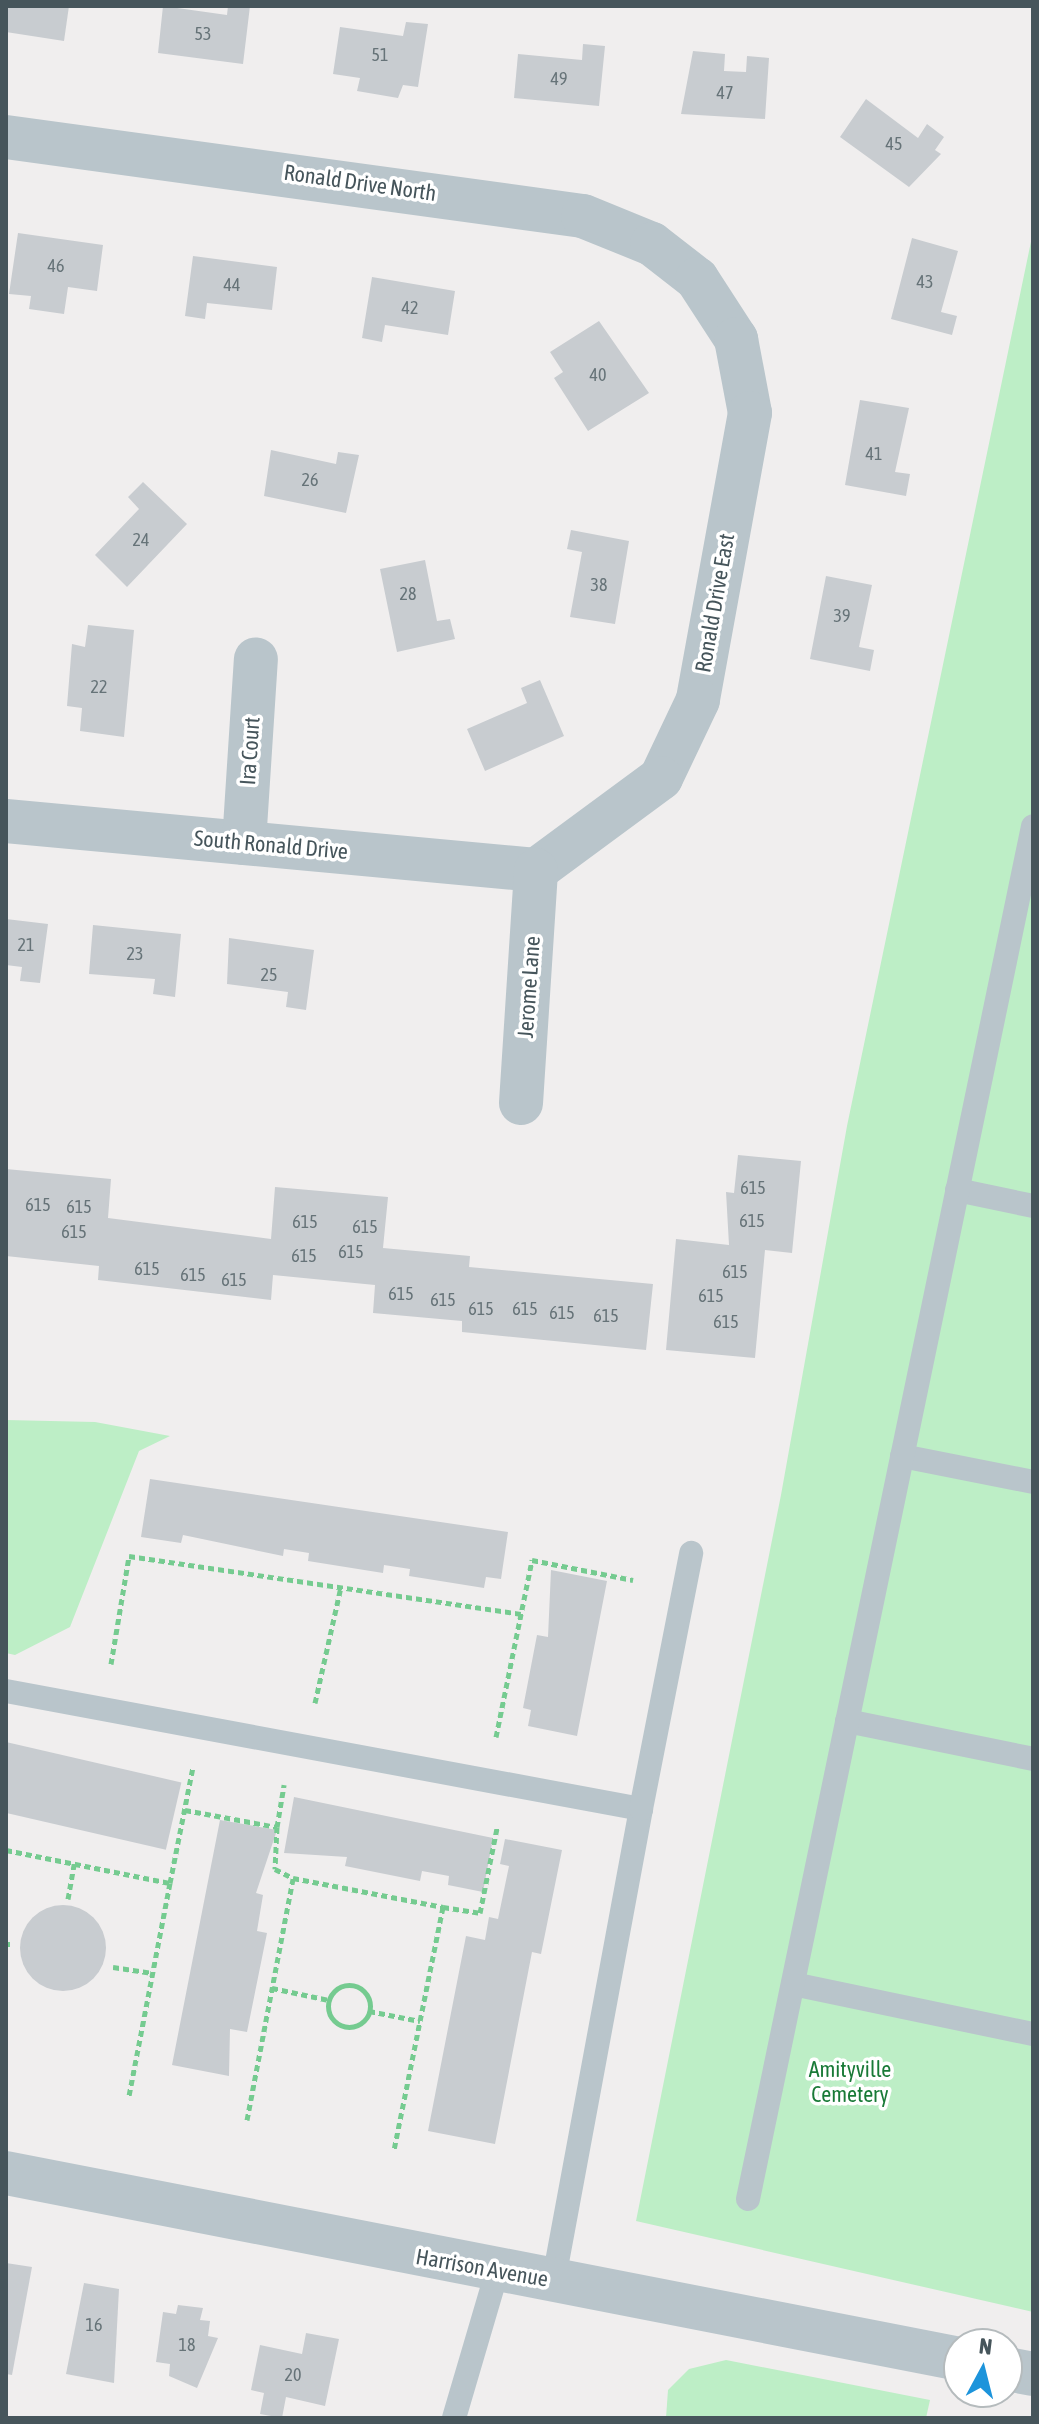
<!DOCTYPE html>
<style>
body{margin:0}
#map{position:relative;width:1039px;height:2424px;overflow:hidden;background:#f0eeee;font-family:"Asap Condensed",sans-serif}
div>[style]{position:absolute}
.green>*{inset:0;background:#bdeec6}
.building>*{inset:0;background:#c8ccd0;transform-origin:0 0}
.round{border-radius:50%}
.path>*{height:5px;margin-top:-2.5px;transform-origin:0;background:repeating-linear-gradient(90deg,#75cb90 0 6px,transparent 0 10px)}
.path>.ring{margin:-2.5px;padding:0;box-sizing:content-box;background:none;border:5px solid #75cb90;border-radius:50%}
.lane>*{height:24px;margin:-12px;padding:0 12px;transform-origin:12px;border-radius:12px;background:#b9c5cb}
.street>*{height:44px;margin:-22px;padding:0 22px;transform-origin:22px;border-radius:22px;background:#b9c5cb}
span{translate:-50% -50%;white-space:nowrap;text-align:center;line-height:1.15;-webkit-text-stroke:7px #fff;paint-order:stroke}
.number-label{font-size:18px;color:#667378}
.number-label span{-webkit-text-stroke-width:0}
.street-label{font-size:22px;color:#46555b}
.park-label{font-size:22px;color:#197a37}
.frame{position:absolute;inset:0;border:8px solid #46555b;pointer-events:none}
.north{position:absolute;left:943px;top:2328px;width:80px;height:80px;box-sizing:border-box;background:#fff;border:2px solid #b5bbbd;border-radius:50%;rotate:7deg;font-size:22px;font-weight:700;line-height:32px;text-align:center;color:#46555b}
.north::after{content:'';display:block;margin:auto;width:28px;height:36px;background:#1d94db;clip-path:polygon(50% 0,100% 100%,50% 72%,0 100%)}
</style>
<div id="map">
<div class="green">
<i style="clip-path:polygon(1033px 232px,1033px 2312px,636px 2221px,781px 1495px,847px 1126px)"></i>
<i style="clip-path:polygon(6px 1420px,95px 1422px,170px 1436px,139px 1451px,70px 1627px,15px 1655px,6px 1653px)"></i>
<i style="clip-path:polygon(726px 2360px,930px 2400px,926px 2418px,666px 2418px,668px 2390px,689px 2369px)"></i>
</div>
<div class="building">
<i style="clip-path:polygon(6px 6px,69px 6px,64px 41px,6px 32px)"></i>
<i style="clip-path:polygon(163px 6px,227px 15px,228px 6px,250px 6px,243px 64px,158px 53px)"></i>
<i style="clip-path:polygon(406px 22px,428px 24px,418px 87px,403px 85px,398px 98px,357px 91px,360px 78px,333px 74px,340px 27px,403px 36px)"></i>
<i style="clip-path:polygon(583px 44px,605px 46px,599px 106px,514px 98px,518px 54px,582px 60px)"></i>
<i style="clip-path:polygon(693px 51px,725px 54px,724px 71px,746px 72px,747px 56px,769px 58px,765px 119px,681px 114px)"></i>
<i style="clip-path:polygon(866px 99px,918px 138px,927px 124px,944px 137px,935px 150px,941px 154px,909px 187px,840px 137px)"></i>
<i style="clip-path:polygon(18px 233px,103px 245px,97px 291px,68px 287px,64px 314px,29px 309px,31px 296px,9px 294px)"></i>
<i style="clip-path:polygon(912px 238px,958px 251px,941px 312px,957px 316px,952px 335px,891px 319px)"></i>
<i style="clip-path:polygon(193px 256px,277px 267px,272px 310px,207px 303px,205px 319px,185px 316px)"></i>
<i style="clip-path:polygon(372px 277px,455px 291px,448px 335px,385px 325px,382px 342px,362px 338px)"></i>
<i style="clip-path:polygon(599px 321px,649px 393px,588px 431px,554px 378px,563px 372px,550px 352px)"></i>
<i style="clip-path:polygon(860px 400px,909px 408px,895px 472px,910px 474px,906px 496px,845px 485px)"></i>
<i style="clip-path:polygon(271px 450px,336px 464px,338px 452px,359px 455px,346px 513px,264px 496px)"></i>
<i style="clip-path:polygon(143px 482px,187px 524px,127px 587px,95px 555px,139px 509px,128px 497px)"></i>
<i style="clip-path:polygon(571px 530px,629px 541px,615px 624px,570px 617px,582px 552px,567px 549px)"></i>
<i style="clip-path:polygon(425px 560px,437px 621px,450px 619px,455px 639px,397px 652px,380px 569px)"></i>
<i style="clip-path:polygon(826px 576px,872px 585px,859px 647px,874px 650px,870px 671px,810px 659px)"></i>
<i style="clip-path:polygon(88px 625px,134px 630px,124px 737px,80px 731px,82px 708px,67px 706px,72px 644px,85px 647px)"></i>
<i style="clip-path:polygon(540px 680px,564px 736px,485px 771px,467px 729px,527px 703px,521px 688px)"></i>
<i style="clip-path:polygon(6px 919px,48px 924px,40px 983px,20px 981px,22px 967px,6px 965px)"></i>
<i style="clip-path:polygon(93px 925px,181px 934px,175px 997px,153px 994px,155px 979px,89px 974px)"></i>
<i style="clip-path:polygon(229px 938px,314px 950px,306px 1010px,286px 1007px,288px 992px,227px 984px)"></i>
<i style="clip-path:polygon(738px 1155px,801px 1161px,792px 1253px,765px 1250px,755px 1358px,666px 1350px,676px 1239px,729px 1245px,726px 1192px,734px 1193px)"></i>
<i style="clip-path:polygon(6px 1169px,111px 1179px,108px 1218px,271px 1239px,275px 1187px,388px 1197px,383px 1248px,470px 1256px,469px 1267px,653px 1284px,646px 1350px,462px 1332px,462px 1321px,373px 1313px,375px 1285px,273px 1275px,271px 1300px,98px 1280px,99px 1266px,6px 1256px)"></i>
<i style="clip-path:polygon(150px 1479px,508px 1532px,501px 1579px,486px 1577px,484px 1588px,409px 1576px,410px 1569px,384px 1565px,383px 1573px,308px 1561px,309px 1553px,284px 1549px,283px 1556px,183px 1535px,181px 1543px,141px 1537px)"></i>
<i style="clip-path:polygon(551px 1570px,607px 1581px,577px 1736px,528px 1726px,531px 1710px,523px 1708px,537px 1635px,548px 1637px)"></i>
<i style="left:6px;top:1742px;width:180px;height:69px;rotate:13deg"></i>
<i style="clip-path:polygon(294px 1797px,493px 1838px,483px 1892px,448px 1885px,449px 1876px,422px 1871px,420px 1881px,345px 1866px,347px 1857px,284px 1853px)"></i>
<i style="clip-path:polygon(220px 1820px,277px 1830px,256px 1893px,263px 1895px,257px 1931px,267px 1933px,247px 2032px,230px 2029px,229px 2076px,172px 2065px)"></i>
<i style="clip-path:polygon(505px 1839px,562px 1850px,541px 1954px,532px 1952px,495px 2144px,428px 2131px,466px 1936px,485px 1940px,489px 1917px,498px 1919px,509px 1866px,500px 1864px)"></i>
<i class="round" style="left:20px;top:1905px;width:86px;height:86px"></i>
<i style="clip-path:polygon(6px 2263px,32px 2267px,12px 2375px,6px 2374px)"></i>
<i style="clip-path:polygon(84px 2283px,119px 2289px,114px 2383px,66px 2374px)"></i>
<i style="clip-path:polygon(178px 2305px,203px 2308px,200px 2320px,210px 2321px,208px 2336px,218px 2338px,197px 2388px,169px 2376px,170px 2364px,156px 2362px,163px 2312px,176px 2314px)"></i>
<i style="clip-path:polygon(306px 2333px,339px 2339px,325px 2406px,286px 2397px,282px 2418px,260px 2414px,264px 2393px,251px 2390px,260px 2345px,302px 2354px)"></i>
</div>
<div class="path">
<i style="left:111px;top:1664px;width:109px;rotate:-80.5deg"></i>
<i style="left:129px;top:1556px;width:396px;rotate:8.4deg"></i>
<i style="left:315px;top:1703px;width:119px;rotate:-77.4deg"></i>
<i style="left:496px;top:1737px;width:181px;rotate:-78.5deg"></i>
<i style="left:532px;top:1560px;width:103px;rotate:11.2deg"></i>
<i style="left:185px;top:1810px;width:94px;rotate:10.5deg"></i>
<i style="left:277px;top:1827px;width:43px;rotate:-80.5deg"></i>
<i style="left:277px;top:1827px;width:42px;rotate:92.7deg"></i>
<i style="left:275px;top:1869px;width:20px;rotate:27deg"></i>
<i style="left:6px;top:1850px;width:167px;rotate:11.4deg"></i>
<i style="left:170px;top:1883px;width:217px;rotate:100.9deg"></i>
<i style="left:170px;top:1883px;width:118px;rotate:-78.8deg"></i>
<i style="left:68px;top:1899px;width:36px;rotate:-80deg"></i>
<i style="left:443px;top:1907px;width:37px;rotate:9deg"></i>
<i style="left:480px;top:1913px;width:87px;rotate:-78.7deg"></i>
<i style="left:6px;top:1944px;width:4px"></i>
<i style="left:113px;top:1967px;width:40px;rotate:8.5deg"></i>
<i class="ring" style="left:328px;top:1985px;width:37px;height:37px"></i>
<i style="left:272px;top:1988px;width:58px;rotate:11.9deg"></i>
<i style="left:369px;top:2011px;width:52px;rotate:11.1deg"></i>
<i style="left:247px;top:2120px;width:246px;rotate:-79.2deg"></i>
<i style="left:293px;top:1878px;width:153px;rotate:10.9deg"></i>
<i style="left:443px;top:1907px;width:247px;rotate:101.4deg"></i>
</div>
<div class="lane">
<i style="left:957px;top:1190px;width:78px;rotate:11.9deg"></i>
<i style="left:902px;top:1456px;width:134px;rotate:11.2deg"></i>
<i style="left:6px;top:1691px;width:646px;rotate:10.53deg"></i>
<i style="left:641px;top:1809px;width:479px;rotate:100.5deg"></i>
<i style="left:847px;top:1721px;width:190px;rotate:11.5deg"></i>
<i style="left:641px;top:1809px;width:261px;rotate:-78.9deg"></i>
<i style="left:793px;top:1984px;width:245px;rotate:11.8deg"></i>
<i style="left:748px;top:2199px;width:1402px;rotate:-78.27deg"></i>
<i style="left:454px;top:2418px;width:152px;rotate:-73.6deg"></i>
</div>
<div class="street">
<i style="left:6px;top:137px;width:582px;rotate:7.8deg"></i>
<i style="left:583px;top:216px;width:74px;rotate:22.1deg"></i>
<i style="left:652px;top:244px;width:57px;rotate:37.9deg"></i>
<i style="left:697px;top:279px;width:72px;rotate:57deg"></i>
<i style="left:736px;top:339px;width:75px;rotate:79.3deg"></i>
<i style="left:750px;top:413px;width:292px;rotate:100.3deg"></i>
<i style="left:698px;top:700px;width:86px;rotate:115.4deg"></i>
<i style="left:661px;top:778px;width:155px;rotate:143.6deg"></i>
<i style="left:6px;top:821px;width:532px;rotate:5.28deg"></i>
<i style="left:244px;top:843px;width:184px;rotate:-86.3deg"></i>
<i style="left:521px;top:1103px;width:233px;rotate:-86.3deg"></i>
<i style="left:6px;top:2173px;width:971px;rotate:11.04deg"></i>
<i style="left:1007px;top:2369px;width:26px;rotate:11deg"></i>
</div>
<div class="number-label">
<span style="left:203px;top:34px">53</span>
<span style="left:380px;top:55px">51</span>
<span style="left:559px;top:79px">49</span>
<span style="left:725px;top:93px">47</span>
<span style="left:894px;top:144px">45</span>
<span style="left:56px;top:266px">46</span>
<span style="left:925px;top:282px">43</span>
<span style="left:232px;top:285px">44</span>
<span style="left:410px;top:308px">42</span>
<span style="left:598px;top:375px">40</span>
<span style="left:874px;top:454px">41</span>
<span style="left:310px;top:480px">26</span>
<span style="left:141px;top:540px">24</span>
<span style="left:599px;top:585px">38</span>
<span style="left:408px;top:594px">28</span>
<span style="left:842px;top:616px">39</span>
<span style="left:99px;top:687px">22</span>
<span style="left:26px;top:945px">21</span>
<span style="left:135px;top:954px">23</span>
<span style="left:269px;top:975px">25</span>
<span style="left:753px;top:1188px">615</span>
<span style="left:38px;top:1205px">615</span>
<span style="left:79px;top:1207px">615</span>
<span style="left:752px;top:1221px">615</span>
<span style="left:305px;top:1222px">615</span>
<span style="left:365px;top:1227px">615</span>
<span style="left:74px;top:1232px">615</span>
<span style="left:351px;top:1252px">615</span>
<span style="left:304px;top:1256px">615</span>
<span style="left:147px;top:1269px">615</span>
<span style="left:735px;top:1272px">615</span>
<span style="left:193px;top:1275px">615</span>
<span style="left:234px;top:1280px">615</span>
<span style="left:401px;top:1294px">615</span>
<span style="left:711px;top:1296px">615</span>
<span style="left:443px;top:1300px">615</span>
<span style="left:481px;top:1309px">615</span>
<span style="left:525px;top:1309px">615</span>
<span style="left:562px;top:1313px">615</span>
<span style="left:606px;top:1316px">615</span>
<span style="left:726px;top:1322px">615</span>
<span style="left:94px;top:2325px">16</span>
<span style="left:187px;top:2345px">18</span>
<span style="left:293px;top:2375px">20</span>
</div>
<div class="street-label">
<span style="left:360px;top:183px;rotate:8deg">Ronald Drive North</span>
<span style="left:715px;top:603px;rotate:-80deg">Ronald Drive East</span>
<span style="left:250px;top:751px;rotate:-86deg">Ira Court</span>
<span style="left:271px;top:845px;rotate:5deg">South Ronald Drive</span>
<span style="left:529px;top:987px;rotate:-86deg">Jerome Lane</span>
<span style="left:482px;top:2268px;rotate:10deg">Harrison Avenue</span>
</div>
<div class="park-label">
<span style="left:850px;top:2082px">Amityville<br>Cemetery</span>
</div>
<div class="frame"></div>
<div class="north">N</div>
</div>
